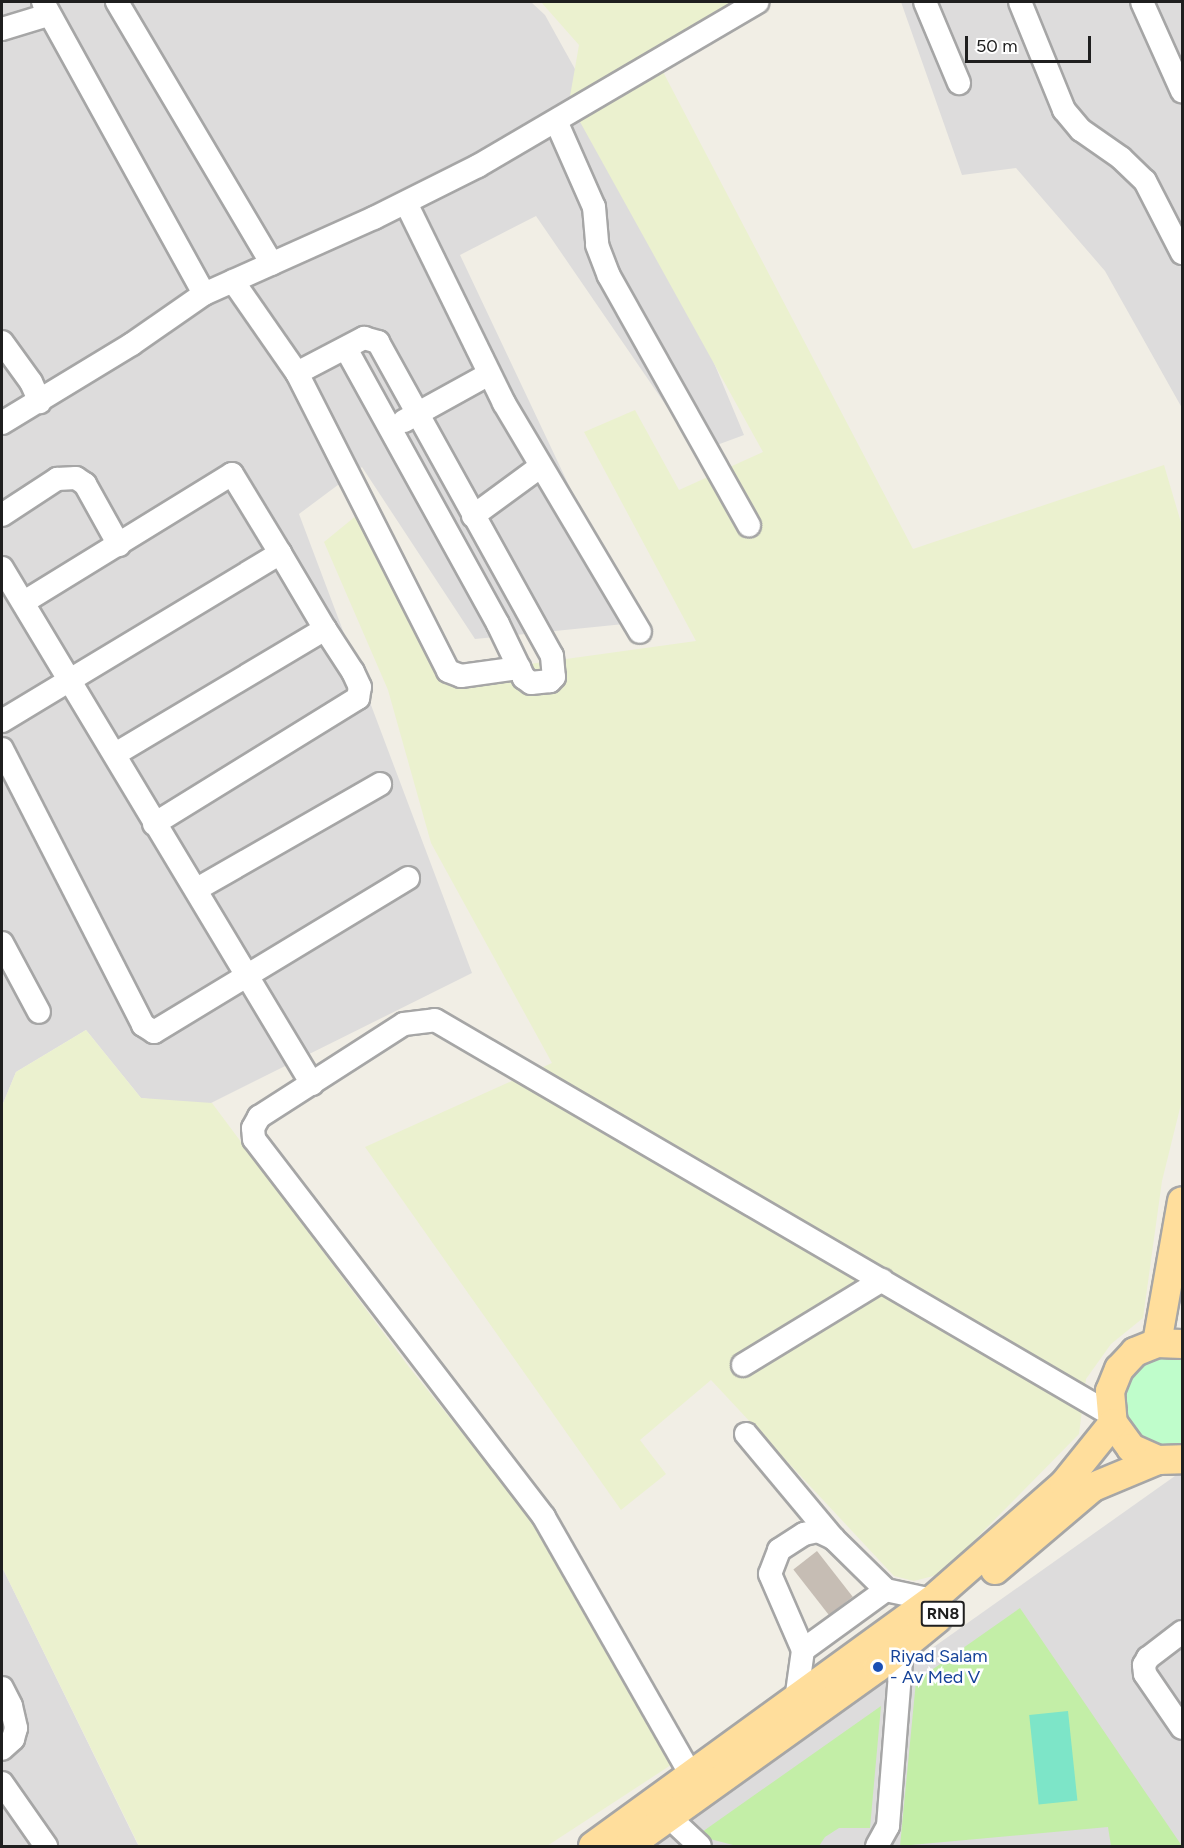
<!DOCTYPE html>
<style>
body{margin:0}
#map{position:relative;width:1184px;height:1848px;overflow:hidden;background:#f1eee5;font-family:Figtree,sans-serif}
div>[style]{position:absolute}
.residential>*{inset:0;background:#dddcdc}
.farmland>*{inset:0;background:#ebf1cf}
.grass>*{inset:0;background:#c3eea7}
.park>*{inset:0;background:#bffdcb}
.pitch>*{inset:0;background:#7de5c8;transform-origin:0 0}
.building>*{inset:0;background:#c6bdb4;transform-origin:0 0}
.roads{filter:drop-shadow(2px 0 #a6a6a6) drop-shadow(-2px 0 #a6a6a6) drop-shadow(0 2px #a6a6a6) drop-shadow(0 -2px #a6a6a6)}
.minor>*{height:22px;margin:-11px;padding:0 11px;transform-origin:11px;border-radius:11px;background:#fff}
.major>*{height:28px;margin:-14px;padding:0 14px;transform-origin:14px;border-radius:14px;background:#ffde9c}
.dots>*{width:16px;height:16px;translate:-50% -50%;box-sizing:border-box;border:3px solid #fff;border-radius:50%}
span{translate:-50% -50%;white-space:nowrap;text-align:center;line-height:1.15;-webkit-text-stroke:5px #fff;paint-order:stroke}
.shield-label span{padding:2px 4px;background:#fff;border:2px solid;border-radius:4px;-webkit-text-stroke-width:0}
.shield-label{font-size:16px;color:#1f1f1f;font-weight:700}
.transit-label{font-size:18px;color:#164399}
.left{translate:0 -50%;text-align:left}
.frame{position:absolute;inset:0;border:3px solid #1f1f1f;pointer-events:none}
.scale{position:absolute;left:965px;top:36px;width:126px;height:27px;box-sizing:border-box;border:3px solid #1f1f1f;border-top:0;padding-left:8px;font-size:18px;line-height:21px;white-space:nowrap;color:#1f1f1f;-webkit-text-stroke:4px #fff;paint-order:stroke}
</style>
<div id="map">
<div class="residential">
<i style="clip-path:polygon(2px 2px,531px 2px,545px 15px,642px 190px,744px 435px,698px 452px,536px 216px,460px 255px,634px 623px,475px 639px,362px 467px,299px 514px,472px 973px,205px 1106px,141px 1098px,86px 1030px,16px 1072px,2px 1106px)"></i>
<i style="clip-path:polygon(901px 2px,1182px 2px,1182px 408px,1105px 271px,1016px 168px,962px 175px)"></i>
<i style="clip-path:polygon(1182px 1471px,1182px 1846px,653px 1846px)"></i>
<i style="clip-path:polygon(2px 1567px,137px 1843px,139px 1846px,2px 1846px)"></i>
</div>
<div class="farmland">
<i style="clip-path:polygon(541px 2px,759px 2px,661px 68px,913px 549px,1164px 465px,1182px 526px,1182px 1100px,1162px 1181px,1143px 1318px,1111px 1344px,1086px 1379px,1079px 1434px,941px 1574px,914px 1581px,894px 1576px,711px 1380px,640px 1440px,666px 1474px,621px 1510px,365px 1147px,552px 1063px,431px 843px,388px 690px,324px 542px,373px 502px,457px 674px,696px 641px,584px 432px,635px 410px,679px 490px,763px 452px,569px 102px,579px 45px)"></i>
<i style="clip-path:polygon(86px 1030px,141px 1098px,212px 1103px,409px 1367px,533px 1521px,674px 1763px,547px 1846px,139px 1846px,2px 1567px,2px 1106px,16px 1072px)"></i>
</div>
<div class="grass">
<i style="clip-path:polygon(1020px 1608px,1182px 1846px,1111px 1846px,1108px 1827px,900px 1846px,916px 1681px)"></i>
<i style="clip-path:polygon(881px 1706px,870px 1828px,839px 1828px,825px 1837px,819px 1846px,737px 1846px,710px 1839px,702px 1832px)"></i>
</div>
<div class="park">
<i style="clip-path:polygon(1182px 1353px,1182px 1448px,1156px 1449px,1128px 1429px,1119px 1396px,1142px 1358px)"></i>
</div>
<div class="pitch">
<i style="left:1068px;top:1711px;width:90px;height:39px;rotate:84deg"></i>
</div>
<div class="building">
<i style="left:817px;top:1551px;width:58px;height:30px;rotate:52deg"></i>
</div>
<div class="roads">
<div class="minor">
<i style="left:43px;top:2px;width:333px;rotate:61.1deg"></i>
<i style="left:117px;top:2px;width:304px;rotate:59.4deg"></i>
<i style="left:925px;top:2px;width:88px;rotate:67.2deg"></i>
<i style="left:1020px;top:2px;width:117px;rotate:67.8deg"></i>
<i style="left:1064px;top:110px;width:26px;rotate:50deg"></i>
<i style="left:1081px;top:130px;width:49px;rotate:35deg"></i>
<i style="left:1121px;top:158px;width:33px;rotate:44deg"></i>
<i style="left:1145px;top:181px;width:81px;rotate:62.8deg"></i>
<i style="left:1142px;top:2px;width:98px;rotate:65.8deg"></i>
<i style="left:2px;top:29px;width:48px;rotate:-16.9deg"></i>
<i style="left:556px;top:121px;width:94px;rotate:66.2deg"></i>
<i style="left:594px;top:207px;width:38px;rotate:85deg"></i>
<i style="left:597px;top:245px;width:33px;rotate:69deg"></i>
<i style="left:609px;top:276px;width:286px;rotate:60.7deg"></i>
<i style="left:406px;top:203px;width:223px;rotate:63.9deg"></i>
<i style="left:504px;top:403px;width:266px;rotate:59.3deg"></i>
<i style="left:233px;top:281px;width:112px;rotate:55.2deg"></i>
<i style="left:297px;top:373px;width:334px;rotate:63.1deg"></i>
<i style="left:448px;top:671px;width:14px;rotate:21deg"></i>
<i style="left:461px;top:676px;width:59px;rotate:-7.9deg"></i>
<i style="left:2px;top:342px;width:49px;rotate:54.1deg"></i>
<i style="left:31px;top:382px;width:22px;rotate:66deg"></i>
<i style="left:297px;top:373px;width:76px;rotate:-27.6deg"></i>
<i style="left:364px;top:338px;width:15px;rotate:16deg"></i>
<i style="left:378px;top:342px;width:359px;rotate:61deg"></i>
<i style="left:552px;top:656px;width:21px;rotate:85deg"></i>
<i style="left:554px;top:677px;width:6px;rotate:135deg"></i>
<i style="left:550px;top:681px;width:19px;rotate:174deg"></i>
<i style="left:531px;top:683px;width:9px;rotate:-144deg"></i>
<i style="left:524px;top:678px;width:60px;rotate:-115.7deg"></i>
<i style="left:498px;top:624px;width:314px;rotate:-118.9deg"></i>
<i style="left:404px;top:421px;width:97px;rotate:-28.9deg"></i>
<i style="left:2px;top:423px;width:152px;rotate:-31.3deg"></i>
<i style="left:132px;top:344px;width:88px;rotate:-34.8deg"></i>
<i style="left:204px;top:294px;width:186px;rotate:-24.1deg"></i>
<i style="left:374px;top:218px;width:116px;rotate:-26.6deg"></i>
<i style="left:478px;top:166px;width:324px;rotate:-30.4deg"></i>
<i style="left:2px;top:515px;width:66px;rotate:-33.2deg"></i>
<i style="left:57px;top:479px;width:19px;rotate:-3deg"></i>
<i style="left:76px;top:478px;width:11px;rotate:34deg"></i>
<i style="left:85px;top:484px;width:70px;rotate:60.9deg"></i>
<i style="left:473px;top:516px;width:84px;rotate:-36.3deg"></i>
<i style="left:2px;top:568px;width:602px;rotate:59deg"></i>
<i style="left:24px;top:602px;width:244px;rotate:-31.6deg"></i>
<i style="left:232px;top:474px;width:92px;rotate:58.7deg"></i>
<i style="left:280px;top:553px;width:88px;rotate:59.4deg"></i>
<i style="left:325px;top:629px;width:244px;rotate:149.2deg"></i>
<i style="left:2px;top:721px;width:325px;rotate:-31.1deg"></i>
<i style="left:2px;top:749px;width:310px;rotate:62.9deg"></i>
<i style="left:143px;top:1025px;width:13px;rotate:32deg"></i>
<i style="left:154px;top:1032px;width:297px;rotate:-31.2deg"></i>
<i style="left:154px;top:824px;width:240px;rotate:-31.7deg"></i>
<i style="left:358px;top:698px;width:11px;rotate:-80deg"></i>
<i style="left:360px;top:687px;width:17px;rotate:-115deg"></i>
<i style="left:353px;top:672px;width:51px;rotate:-123.1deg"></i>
<i style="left:197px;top:889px;width:211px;rotate:-29.8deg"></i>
<i style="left:2px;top:943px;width:78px;rotate:61.8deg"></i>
<i style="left:743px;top:1365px;width:163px;rotate:-31.4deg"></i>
<i style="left:746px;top:1434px;width:136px;rotate:50.1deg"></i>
<i style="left:1182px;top:1632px;width:43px;rotate:142.6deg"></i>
<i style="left:1148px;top:1658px;width:8px;rotate:120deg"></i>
<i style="left:1144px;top:1665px;width:9px;rotate:84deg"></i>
<i style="left:1145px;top:1674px;width:65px;rotate:55.6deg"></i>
<i style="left:803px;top:1650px;width:83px;rotate:-113.5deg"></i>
<i style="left:770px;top:1574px;width:26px;rotate:-69deg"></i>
<i style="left:779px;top:1550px;width:30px;rotate:-33deg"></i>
<i style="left:804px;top:1534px;width:14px;rotate:-12deg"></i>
<i style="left:818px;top:1531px;width:17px;rotate:25deg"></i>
<i style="left:833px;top:1538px;width:74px;rotate:44.5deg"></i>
<i style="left:2px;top:1688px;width:20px;rotate:63deg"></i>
<i style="left:11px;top:1706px;width:23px;rotate:77deg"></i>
<i style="left:16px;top:1728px;width:11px;rotate:105deg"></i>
<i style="left:13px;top:1739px;width:15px;rotate:138deg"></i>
<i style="left:796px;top:1700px;width:50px;rotate:-82deg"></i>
<i style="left:803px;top:1650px;width:102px;rotate:-35.9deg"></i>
<i style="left:886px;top:1590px;width:47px;rotate:12.3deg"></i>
<i style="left:691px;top:1775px;width:297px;rotate:-119.7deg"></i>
<i style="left:544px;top:1517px;width:476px;rotate:-127.5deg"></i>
<i style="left:254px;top:1139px;width:11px;rotate:-95deg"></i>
<i style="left:253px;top:1128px;width:13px;rotate:-61deg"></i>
<i style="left:259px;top:1117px;width:172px;rotate:-32.7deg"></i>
<i style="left:404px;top:1024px;width:31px;rotate:-7deg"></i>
<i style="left:435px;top:1020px;width:782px;rotate:30.27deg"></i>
<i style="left:2px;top:1783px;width:77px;rotate:55.1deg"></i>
<i style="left:669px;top:1817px;width:42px;rotate:43.1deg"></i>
<i style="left:877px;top:1846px;width:23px;rotate:-61deg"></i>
<i style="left:888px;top:1826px;width:179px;rotate:-85.5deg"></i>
</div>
<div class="major">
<i style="left:1157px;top:1343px;width:144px;rotate:-80deg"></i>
<i style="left:1182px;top:1344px;width:25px;rotate:-178deg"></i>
<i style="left:1157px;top:1343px;width:24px;rotate:158deg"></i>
<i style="left:1135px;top:1352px;width:23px;rotate:133deg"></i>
<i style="left:1119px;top:1369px;width:24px;rotate:112deg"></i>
<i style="left:1110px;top:1391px;width:32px;rotate:85deg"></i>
<i style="left:1113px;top:1423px;width:31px;rotate:54deg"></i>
<i style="left:1131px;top:1448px;width:30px;rotate:24deg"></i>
<i style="left:1158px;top:1460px;width:24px;rotate:-2deg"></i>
<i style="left:995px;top:1570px;width:128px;rotate:-40.3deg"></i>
<i style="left:1093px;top:1487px;width:70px;rotate:-22.6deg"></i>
<i style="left:593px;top:1846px;width:419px;rotate:-36deg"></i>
<i style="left:932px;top:1600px;width:176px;rotate:-41.3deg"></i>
<i style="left:1064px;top:1484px;width:78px;rotate:-51.2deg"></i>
<i style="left:628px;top:1846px;width:307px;rotate:-35.6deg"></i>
<i style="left:878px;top:1667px;width:76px;rotate:-39.1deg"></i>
</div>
</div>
<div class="dots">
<i style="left:878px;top:1667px;background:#1a4fb4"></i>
</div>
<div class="shield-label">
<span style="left:943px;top:1614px">RN8</span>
</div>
<div class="transit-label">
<span class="left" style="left:890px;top:1667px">Riyad Salam<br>- Av Med V</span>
</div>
<div class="frame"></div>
<div class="scale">50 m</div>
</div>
